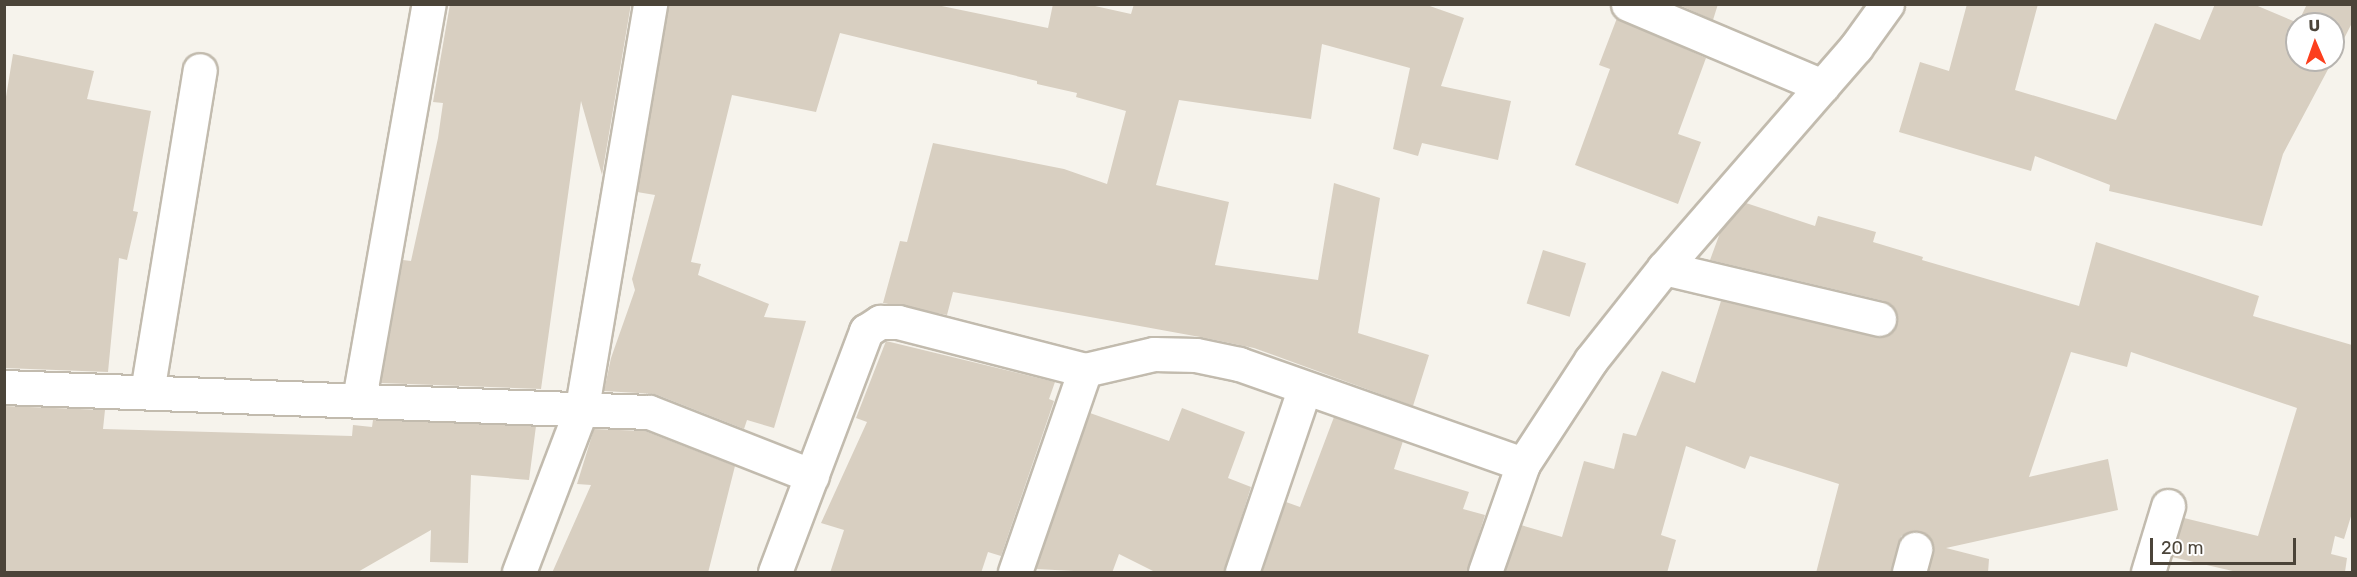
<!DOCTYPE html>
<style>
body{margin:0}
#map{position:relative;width:2357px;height:577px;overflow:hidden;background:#f6f3ec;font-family:Rubik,sans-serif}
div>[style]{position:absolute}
.building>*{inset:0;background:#d8cfc1;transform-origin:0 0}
.roads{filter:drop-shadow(2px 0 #c2bbae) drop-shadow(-2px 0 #c2bbae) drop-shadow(0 2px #c2bbae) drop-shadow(0 -2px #c2bbae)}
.minor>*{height:33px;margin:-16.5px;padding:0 16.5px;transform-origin:16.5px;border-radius:16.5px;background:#fff}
span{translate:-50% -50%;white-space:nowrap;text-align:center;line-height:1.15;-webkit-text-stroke:4.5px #fff;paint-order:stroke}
.frame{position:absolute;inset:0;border:6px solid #4b4439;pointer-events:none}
.north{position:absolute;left:2285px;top:12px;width:60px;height:60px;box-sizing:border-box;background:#fff;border:2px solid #b7b4b0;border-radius:50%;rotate:358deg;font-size:16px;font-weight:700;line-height:24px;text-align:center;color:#4b4439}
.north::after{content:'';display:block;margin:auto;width:21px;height:27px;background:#fc3f1d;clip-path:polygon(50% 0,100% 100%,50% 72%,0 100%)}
.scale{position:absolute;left:2150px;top:538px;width:146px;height:27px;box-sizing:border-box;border:3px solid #4b4439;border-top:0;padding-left:8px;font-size:18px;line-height:21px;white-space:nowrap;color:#4b4439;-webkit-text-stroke:4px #fff;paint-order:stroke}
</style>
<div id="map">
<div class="building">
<i style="clip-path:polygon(450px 4px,631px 4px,602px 175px,581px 101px,541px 389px,381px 383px,403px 260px,411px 261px,438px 138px,443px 103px,433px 102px)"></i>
<i style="clip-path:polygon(668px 4px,932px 4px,1048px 28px,1053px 4px,1086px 4px,1131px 14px,1134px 4px,1424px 4px,1464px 18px,1441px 86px,1511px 101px,1498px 160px,1422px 143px,1418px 156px,1393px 149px,1410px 68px,1322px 44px,1311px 119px,1179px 100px,1156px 185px,1229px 202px,1215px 265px,1318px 280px,1334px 183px,1380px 198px,1358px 333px,1429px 355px,1413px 406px,1254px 348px,1200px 337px,953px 292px,947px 315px,883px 303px,900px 241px,907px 242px,933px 143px,1064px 169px,1107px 184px,1126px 111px,1076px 97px,1077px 93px,1037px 84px,1037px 81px,840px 33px,816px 112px,732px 95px,691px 262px,701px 264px,698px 275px,769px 304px,764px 317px,806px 321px,774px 428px,747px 420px,744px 429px,655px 394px,604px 391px,611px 358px,635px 290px,632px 279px,655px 195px,637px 192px)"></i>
<i style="clip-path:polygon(1677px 4px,1718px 4px,1713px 20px)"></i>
<i style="clip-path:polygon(1967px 4px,2038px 4px,2015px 90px,2116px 120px,2155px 23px,2200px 40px,2215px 4px,2253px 4px,2298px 23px,2307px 4px,2352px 4px,2352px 23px,2333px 60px,2333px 24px,2297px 24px,2297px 60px,2333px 60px,2283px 154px,2262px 226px,2109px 191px,2110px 185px,2035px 156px,2031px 171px,1899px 132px,1920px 62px,1949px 71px)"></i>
<i style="clip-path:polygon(1617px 18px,1706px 58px,1678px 134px,1701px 142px,1678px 204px,1575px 165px,1610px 69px,1599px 65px)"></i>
<i style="clip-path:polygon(13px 54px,94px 71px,87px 99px,151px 111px,133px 211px,138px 212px,127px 260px,119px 258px,108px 372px,4px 368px,4px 109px)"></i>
<i style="clip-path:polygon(1746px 203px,1815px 226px,1818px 216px,1876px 232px,1873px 242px,1923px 257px,1922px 260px,2079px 306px,2096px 242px,2259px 296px,2253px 316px,2352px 345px,2352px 513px,2344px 539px,2335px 536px,2331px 554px,2347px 558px,2345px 572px,2237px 572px,2172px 557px,2184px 518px,2258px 536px,2297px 408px,2131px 352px,2127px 367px,2071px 352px,2029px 477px,2108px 459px,2118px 510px,1946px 548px,1989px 559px,1988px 573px,1928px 573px,1933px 545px,1919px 531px,1901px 536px,1891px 573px,1816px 573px,1839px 484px,1750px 456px,1745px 469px,1686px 446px,1661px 535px,1676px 540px,1667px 573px,1505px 573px,1521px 525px,1562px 537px,1584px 461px,1614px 469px,1623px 433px,1636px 436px,1662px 371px,1695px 383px,1721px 301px,1875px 337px,1893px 331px,1897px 313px,1884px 301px,1710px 260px,1720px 233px)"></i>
<i style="left:1543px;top:250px;width:45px;height:56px;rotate:17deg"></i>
<i style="clip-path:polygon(886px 341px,1055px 382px,1049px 399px,1054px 401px,1001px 556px,988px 552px,981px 573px,830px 573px,844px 530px,821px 523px,867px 422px,856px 418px)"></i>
<i style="clip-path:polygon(4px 406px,105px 410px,103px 429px,352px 436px,353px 425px,372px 427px,373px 420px,536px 426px,529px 480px,471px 475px,468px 563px,430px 562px,431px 530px,356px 573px,4px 573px)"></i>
<i style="clip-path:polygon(1182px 408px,1245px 432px,1228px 478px,1251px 487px,1224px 573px,1157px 573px,1119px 554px,1112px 573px,1036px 569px,1090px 413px,1169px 441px)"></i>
<i style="clip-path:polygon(1334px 417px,1403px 441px,1394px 469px,1469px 492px,1463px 509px,1485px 515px,1467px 573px,1262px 573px,1286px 502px,1300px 507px)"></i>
<i style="clip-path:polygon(594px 429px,645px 431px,735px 466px,708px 573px,552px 573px,591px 485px,577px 484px)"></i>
</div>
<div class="roads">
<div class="minor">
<i style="left:1628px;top:4px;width:211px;rotate:22.9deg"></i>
<i style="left:1664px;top:268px;width:221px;rotate:13.3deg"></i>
<i style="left:4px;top:387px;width:645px;rotate:2.22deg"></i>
<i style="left:649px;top:412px;width:175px;rotate:21.4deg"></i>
<i style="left:147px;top:392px;width:326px;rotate:-80.7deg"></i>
<i style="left:359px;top:399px;width:401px;rotate:-80deg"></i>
<i style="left:519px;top:572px;width:177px;rotate:-69.1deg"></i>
<i style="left:582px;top:407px;width:409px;rotate:-80.4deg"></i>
<i style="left:775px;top:572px;width:258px;rotate:-69.3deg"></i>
<i style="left:866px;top:331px;width:17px;rotate:-33deg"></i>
<i style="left:880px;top:322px;width:18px"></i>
<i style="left:898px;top:322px;width:193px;rotate:14.4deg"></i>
<i style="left:1085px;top:370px;width:71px;rotate:-13.1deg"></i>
<i style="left:1154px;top:354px;width:42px;rotate:1.4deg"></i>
<i style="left:1196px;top:355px;width:44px;rotate:11.8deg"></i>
<i style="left:1239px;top:364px;width:301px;rotate:19.4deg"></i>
<i style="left:1015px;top:572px;width:214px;rotate:-70.9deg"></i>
<i style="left:1242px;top:572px;width:192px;rotate:-71.2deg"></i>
<i style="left:1485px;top:572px;width:114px;rotate:-70.6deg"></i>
<i style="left:1523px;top:464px;width:124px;rotate:-56.8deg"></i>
<i style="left:1591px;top:360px;width:117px;rotate:-51.6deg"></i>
<i style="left:1664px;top:268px;width:293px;rotate:-49deg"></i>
<i style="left:1856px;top:47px;width:53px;rotate:-54.2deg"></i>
<i style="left:1909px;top:572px;width:24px;rotate:-75deg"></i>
<i style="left:2148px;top:572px;width:69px;rotate:-73.1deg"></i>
</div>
</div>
<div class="frame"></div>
<div class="north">U</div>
<div class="scale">20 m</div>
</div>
